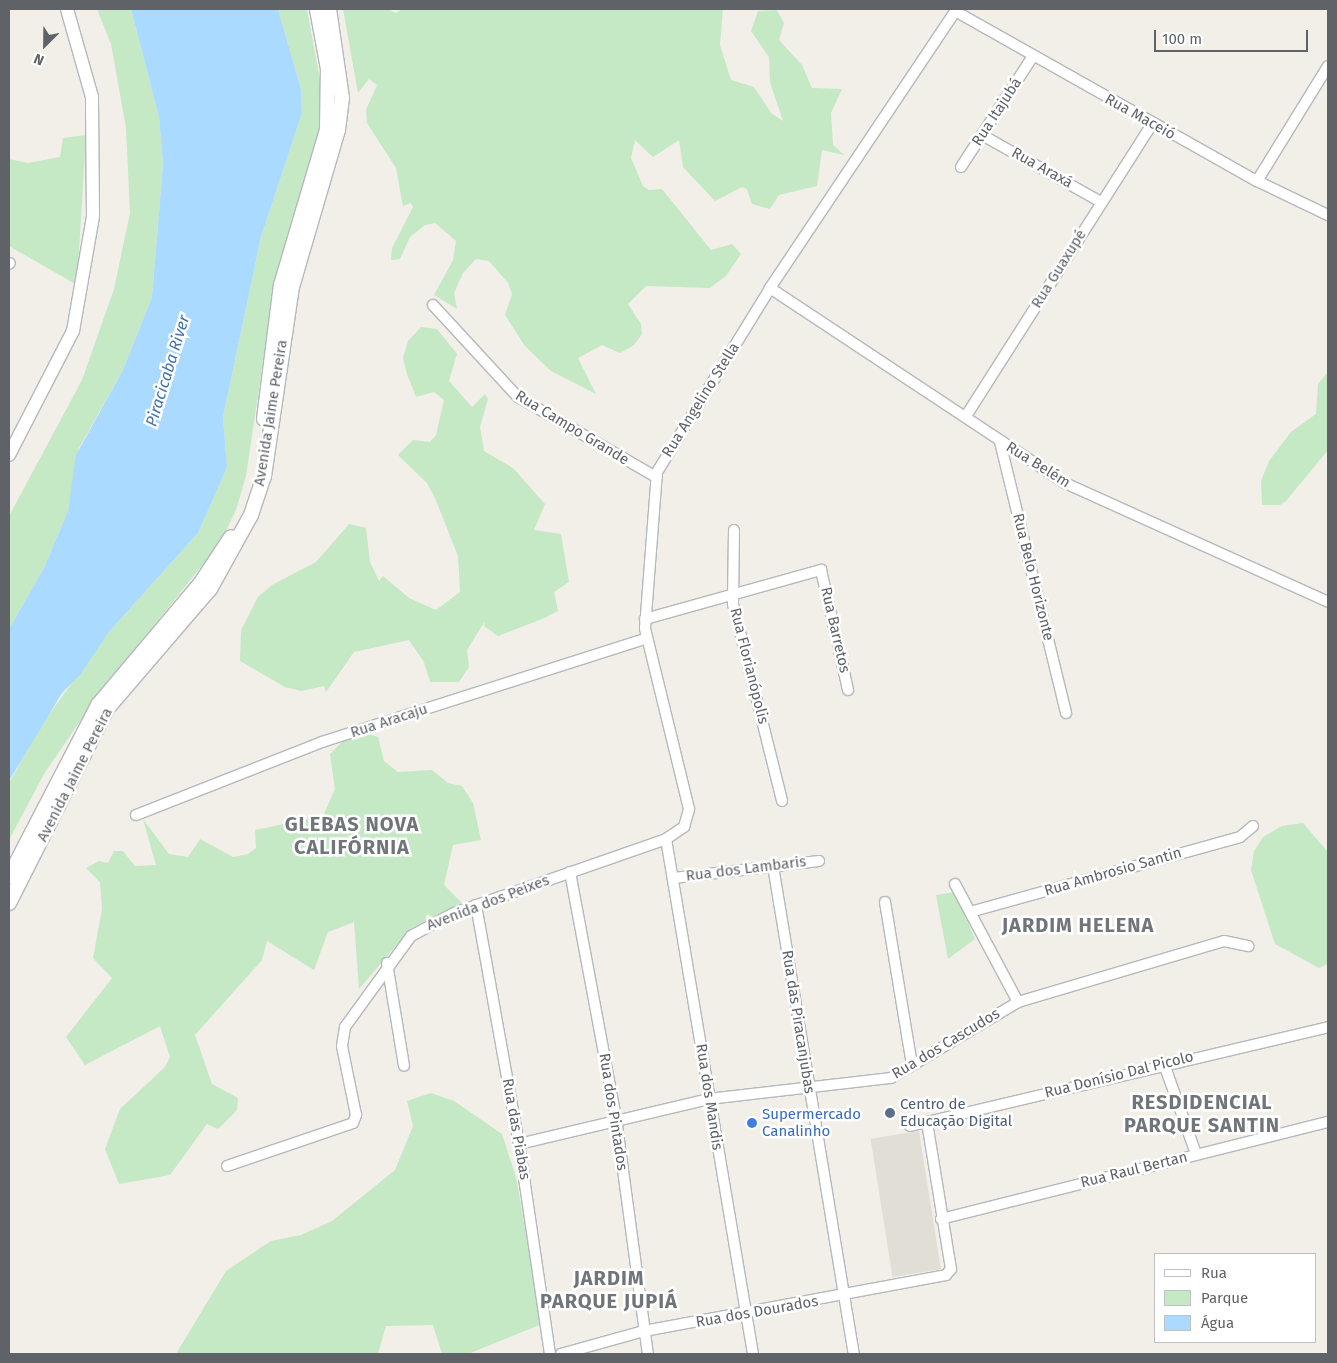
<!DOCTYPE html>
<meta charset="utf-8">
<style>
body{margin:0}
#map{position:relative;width:1337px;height:1363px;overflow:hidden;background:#f1efe8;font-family:"Fira Sans",sans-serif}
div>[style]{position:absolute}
.education>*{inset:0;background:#e1ded6;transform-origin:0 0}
.green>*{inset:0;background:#c5e8c5}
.water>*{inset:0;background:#aadaff}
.roads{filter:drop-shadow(1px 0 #b5b8bc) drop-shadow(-1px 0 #b5b8bc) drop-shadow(0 1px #b5b8bc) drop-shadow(0 -1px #b5b8bc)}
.minor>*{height:10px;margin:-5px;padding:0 5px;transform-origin:5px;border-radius:5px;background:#fff}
.tertiary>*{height:12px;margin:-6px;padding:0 6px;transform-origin:6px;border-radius:6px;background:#fff}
.secondary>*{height:14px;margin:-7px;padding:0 7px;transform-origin:7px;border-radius:7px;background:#fff}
.dots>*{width:14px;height:14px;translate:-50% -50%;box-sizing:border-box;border:2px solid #fff;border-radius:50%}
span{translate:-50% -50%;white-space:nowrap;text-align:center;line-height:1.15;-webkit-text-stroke:5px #fff;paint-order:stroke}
.street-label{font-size:15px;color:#5f6368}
.service-label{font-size:15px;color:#4e5e75}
.left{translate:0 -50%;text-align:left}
.shop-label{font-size:15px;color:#366cbe}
.water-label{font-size:16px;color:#4174aa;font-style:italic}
.district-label{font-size:20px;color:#70757a;font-weight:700;letter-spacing:1px}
.frame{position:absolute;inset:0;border:10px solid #5f6368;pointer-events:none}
.legend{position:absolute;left:1154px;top:1253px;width:162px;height:90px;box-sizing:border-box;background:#fff;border:1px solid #bfc1c3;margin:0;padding:6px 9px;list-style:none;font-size:15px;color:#5f6368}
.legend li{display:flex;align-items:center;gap:10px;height:25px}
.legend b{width:25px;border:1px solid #bfc1c3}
.north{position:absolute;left:20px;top:20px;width:50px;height:50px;-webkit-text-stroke:4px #fff;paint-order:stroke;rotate:203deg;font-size:14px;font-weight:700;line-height:20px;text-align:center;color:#5f6368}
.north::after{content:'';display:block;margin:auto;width:18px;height:22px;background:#5f6368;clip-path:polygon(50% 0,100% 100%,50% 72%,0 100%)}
.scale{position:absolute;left:1154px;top:30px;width:154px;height:22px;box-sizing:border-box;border:2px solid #5f6368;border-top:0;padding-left:6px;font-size:15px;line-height:18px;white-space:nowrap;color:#5f6368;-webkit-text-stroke:4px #fff;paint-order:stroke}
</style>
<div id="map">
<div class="education">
<i style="left:919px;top:1131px;width:140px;height:49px;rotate:81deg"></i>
</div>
<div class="green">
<i style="clip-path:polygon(97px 9px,131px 9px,159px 117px,163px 164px,152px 297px,123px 370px,79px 448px,68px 511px,44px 568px,9px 629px,9px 516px,82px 380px,114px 289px,130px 213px,126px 128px,111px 44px)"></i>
<i style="clip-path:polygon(278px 9px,307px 9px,324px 102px,321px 131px,274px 287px,246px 476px,236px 510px,220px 543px,95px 699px,44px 774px,9px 840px,9px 783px,43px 723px,108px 633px,198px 533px,227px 467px,223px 417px,261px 237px,302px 113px,301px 89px)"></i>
<i style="clip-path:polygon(343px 9px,388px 9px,396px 13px,402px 9px,723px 9px,720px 45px,731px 80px,754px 87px,771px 113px,783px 121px,770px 82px,769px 57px,751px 31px,758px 11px,777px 10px,784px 23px,779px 40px,802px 65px,812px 88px,842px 89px,831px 113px,833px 145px,844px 155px,822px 150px,817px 186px,779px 195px,770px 209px,752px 204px,747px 189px,742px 187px,715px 201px,683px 167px,679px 140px,653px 157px,635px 140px,631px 158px,643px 186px,649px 190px,662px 189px,711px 250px,732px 244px,741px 254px,726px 276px,710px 288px,646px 286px,628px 304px,641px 324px,642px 334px,634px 345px,620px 353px,602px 345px,578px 358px,596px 394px,551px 371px,525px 346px,505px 315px,512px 294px,508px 283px,489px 261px,476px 259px,463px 273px,454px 293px,457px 309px,434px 295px,453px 260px,456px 241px,435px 223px,425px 225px,410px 237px,400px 259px,391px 260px,392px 248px,413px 207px,411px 203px,403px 206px,396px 168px,367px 123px,366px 110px,377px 85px,369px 79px,358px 93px)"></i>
<i style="clip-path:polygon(86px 135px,77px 285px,9px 246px,9px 159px,28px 163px,60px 157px,63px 138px)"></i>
<i style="clip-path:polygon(421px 327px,437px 329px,457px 354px,449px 381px,472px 407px,485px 394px,488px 399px,480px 427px,484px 451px,513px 468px,545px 504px,534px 530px,561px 534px,569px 582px,554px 592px,558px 611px,542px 619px,498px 636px,484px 626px,485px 621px,467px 650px,469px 667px,459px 682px,430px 682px,424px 662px,409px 640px,354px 652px,326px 692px,324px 686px,301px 691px,285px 687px,240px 661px,241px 630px,258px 597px,272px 585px,316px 562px,349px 524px,366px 528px,370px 562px,379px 581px,383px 576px,409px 598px,436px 610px,460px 592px,458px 556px,435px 498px,427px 483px,398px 455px,413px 440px,430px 442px,436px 435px,444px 400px,434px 392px,416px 397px,407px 374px,403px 358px,408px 341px)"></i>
<i style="clip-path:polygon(1328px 372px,1328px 450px,1286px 501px,1280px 505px,1262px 505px,1261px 481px,1269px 461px,1291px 432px,1316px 414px,1318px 384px)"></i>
<i style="clip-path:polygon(363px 732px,378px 737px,384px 761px,398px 772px,432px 770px,448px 783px,462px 786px,473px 803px,481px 840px,453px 845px,444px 885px,462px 903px,411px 928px,359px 989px,354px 922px,328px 932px,314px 970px,267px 941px,262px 960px,195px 1035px,212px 1084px,238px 1098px,237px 1110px,218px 1129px,207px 1124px,170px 1175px,119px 1184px,105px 1149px,120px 1109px,165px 1067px,170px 1057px,160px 1026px,85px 1065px,66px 1037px,112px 978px,93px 958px,102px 909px,100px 882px,86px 868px,99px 861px,108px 863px,114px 851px,123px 851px,135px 866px,156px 865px,143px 819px,169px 854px,188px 857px,200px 839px,233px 857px,248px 854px,256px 848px,255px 830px,323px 816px,335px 789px,330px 754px,345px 739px)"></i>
<i style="clip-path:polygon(1303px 823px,1328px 852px,1328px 964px,1319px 968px,1275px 944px,1251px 870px,1254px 851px,1263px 837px,1282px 826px)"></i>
<i style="clip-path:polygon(955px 892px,975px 939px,948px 959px,936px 895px)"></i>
<i style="clip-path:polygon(431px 1093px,454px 1101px,502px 1134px,516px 1177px,542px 1324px,468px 1354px,442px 1354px,433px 1325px,386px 1326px,378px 1354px,176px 1354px,226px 1271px,271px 1241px,301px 1235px,332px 1221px,395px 1170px,413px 1126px,407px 1101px)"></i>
</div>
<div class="water">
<i style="clip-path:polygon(131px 9px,278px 9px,301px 89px,302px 113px,261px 237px,223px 417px,227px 467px,221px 481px,198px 533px,108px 633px,80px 675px,62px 693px,9px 781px,9px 629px,44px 568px,68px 511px,76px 455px,123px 370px,152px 297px,163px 164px,159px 117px)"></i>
</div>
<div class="roads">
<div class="minor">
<i style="left:955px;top:11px;width:347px;rotate:29.4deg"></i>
<i style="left:1257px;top:181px;width:79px;rotate:25.6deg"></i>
<i style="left:982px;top:135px;width:137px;rotate:29.4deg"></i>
<i style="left:961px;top:167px;width:132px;rotate:-57deg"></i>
<i style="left:1257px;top:181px;width:135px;rotate:-58.3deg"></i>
<i style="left:9px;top:264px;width:1px;rotate:-45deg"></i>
<i style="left:770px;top:288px;width:354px;rotate:33.5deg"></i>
<i style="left:1065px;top:483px;width:289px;rotate:24.3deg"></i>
<i style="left:433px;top:305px;width:125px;rotate:47.3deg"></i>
<i style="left:518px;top:397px;width:160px;rotate:30.1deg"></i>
<i style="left:966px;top:416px;width:346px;rotate:-57.5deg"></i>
<i style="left:1000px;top:442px;width:279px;rotate:76.3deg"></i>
<i style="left:734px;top:530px;width:74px;rotate:90.8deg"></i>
<i style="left:733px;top:604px;width:203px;rotate:76deg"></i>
<i style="left:645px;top:619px;width:183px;rotate:-15.6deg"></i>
<i style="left:821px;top:570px;width:123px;rotate:77.3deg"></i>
<i style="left:136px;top:815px;width:200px;rotate:-21.4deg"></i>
<i style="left:322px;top:742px;width:341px;rotate:-17.7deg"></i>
<i style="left:666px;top:839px;width:522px;rotate:80.41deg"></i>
<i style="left:773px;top:866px;width:495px;rotate:80.6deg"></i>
<i style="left:570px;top:872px;width:250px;rotate:79.4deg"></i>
<i style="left:616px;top:1118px;width:238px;rotate:82.3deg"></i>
<i style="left:674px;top:878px;width:146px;rotate:-6.7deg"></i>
<i style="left:955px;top:884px;width:134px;rotate:61.9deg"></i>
<i style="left:885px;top:902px;width:165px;rotate:80.6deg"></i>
<i style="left:476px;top:905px;width:243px;rotate:79.8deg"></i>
<i style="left:519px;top:1144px;width:212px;rotate:81.6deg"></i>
<i style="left:970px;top:912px;width:280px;rotate:-15.5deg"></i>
<i style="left:1240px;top:837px;width:17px;rotate:-40deg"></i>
<i style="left:387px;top:963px;width:104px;rotate:80.6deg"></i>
<i style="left:1164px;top:1064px;width:96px;rotate:70.4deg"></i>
<i style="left:910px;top:1126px;width:430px;rotate:-13.3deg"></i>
<i style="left:519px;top:1144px;width:195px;rotate:-13.3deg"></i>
<i style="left:709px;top:1099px;width:183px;rotate:-6.6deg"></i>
<i style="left:891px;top:1078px;width:148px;rotate:-30.9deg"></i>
<i style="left:1018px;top:1002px;width:215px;rotate:-16.5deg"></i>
<i style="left:1224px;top:941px;width:25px;rotate:12deg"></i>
<i style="left:227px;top:1166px;width:133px;rotate:-18.8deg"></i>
<i style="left:353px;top:1123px;width:9px;rotate:-69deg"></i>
<i style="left:356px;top:1115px;width:70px;rotate:-101.5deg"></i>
<i style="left:342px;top:1046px;width:19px;rotate:-81deg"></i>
<i style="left:345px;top:1027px;width:112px;rotate:-54deg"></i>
<i style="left:411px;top:936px;width:49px;rotate:-28.1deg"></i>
<i style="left:454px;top:913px;width:225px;rotate:-19.2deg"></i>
<i style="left:666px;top:839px;width:22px;rotate:-34deg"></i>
<i style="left:684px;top:827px;width:19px;rotate:-74deg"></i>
<i style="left:689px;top:809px;width:186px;rotate:-103.7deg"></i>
<i style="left:645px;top:628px;width:156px;rotate:-85.6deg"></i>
<i style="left:657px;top:472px;width:216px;rotate:-58.4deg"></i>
<i style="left:770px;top:288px;width:336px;rotate:-56.2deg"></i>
<i style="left:941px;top:1219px;width:399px;rotate:-14.1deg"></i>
<i style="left:561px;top:1354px;width:86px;rotate:-15.5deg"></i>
<i style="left:644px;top:1331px;width:307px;rotate:-10.5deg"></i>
<i style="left:946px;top:1275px;width:8px;rotate:-50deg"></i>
<i style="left:951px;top:1269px;width:149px;rotate:-99.3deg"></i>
</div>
<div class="tertiary">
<i style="left:9px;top:455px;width:140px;rotate:-62.7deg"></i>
<i style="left:73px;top:331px;width:117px;rotate:-80.1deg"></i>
<i style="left:93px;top:216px;width:119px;rotate:-90.5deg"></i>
<i style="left:92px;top:97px;width:91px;rotate:-105.9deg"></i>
</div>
<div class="secondary">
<i style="left:264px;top:419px;width:135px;rotate:-82.8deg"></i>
<i style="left:281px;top:285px;width:162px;rotate:-73.5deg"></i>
<i style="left:327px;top:130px;width:61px;rotate:-89.1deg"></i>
<i style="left:328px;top:69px;width:61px;rotate:-100.4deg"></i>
<i style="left:9px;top:877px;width:194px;rotate:-62.6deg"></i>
<i style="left:98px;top:705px;width:158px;rotate:-49.9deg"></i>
<i style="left:200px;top:584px;width:56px;rotate:-56.6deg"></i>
<i style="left:9px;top:903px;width:217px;rotate:-63.2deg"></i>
<i style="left:107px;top:709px;width:158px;rotate:-49.4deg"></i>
<i style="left:210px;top:589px;width:85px;rotate:-61deg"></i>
<i style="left:251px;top:515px;width:41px;rotate:-71.6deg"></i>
<i style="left:264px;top:476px;width:191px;rotate:-81.6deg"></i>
<i style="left:292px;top:287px;width:164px;rotate:-73.7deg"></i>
<i style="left:338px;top:130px;width:32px;rotate:-83deg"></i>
<i style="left:342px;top:98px;width:90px;rotate:-98.3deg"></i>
</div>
</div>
<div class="dots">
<i style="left:890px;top:1113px;background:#5c6f8a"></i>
<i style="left:752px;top:1123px;background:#3f7fe0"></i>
</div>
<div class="street-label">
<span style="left:997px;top:112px;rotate:-57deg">Rua Itajubá</span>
<span style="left:1140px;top:117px;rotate:29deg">Rua Maceió</span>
<span style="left:1042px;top:168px;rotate:29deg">Rua Araxá</span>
<span style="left:1059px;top:269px;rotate:-58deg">Rua Guaxupé</span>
<span style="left:701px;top:400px;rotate:-58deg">Rua Angelino Stella</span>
<span style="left:271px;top:413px;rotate:-81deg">Avenida Jaime Pereira</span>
<span style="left:572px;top:428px;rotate:31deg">Rua Campo Grande</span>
<span style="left:1038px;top:465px;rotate:32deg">Rua Belém</span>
<span style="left:1033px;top:577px;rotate:76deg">Rua Belo Horizonte</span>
<span style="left:835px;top:630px;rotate:77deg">Rua Barretos</span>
<span style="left:749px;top:666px;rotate:76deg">Rua Florianópolis</span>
<span style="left:389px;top:721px;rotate:-18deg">Rua Aracaju</span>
<span style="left:75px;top:775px;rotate:-63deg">Avenida Jaime Pereira</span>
<span style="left:746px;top:869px;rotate:-7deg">Rua dos Lambaris</span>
<span style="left:1113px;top:872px;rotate:-16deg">Rua Ambrosio Santin</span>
<span style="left:488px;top:903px;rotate:-21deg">Avenida dos Peixes</span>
<span style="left:798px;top:1022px;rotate:81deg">Rua das Piracanjubas</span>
<span style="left:946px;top:1044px;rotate:-31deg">Rua dos Cascudos</span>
<span style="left:1119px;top:1075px;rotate:-14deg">Rua Donísio Dal Picolo</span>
<span style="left:709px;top:1097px;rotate:81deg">Rua dos Mandis</span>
<span style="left:613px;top:1112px;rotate:81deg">Rua dos Pintados</span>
<span style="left:516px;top:1129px;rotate:80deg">Rua das Piabas</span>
<span style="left:1134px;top:1170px;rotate:-14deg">Rua Raul Bertan</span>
<span style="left:757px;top:1312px;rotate:-10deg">Rua dos Dourados</span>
</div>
<div class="service-label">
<span class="left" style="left:900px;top:1113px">Centro de<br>Educação Digital</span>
</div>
<div class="shop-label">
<span class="left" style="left:762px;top:1123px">Supermercado<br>Canalinho</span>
</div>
<div class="water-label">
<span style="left:168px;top:371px;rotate:-73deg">Piracicaba River</span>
</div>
<div class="district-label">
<span style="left:352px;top:836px">GLEBAS NOVA<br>CALIFÓRNIA</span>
<span style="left:1078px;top:925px">JARDIM HELENA</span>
<span style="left:1202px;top:1114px">RESDIDENCIAL<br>PARQUE SANTIN</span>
<span style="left:609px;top:1290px">JARDIM<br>PARQUE JUPIÁ</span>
</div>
<div class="frame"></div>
<ul class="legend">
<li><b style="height:6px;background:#fff"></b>Rua</li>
<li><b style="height:14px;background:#c5e8c5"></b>Parque</li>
<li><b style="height:14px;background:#aadaff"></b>Água</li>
</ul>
<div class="north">N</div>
<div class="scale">100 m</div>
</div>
